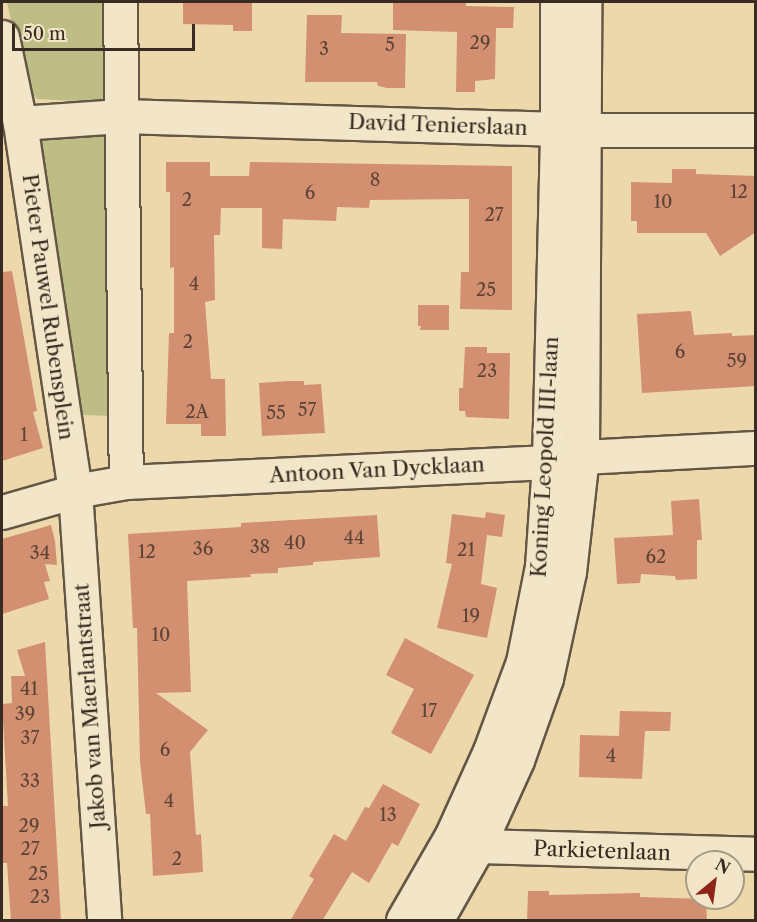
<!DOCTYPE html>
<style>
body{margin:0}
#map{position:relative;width:757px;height:922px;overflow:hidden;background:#ecd8ab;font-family:"Libre Caslon Text",serif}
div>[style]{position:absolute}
.green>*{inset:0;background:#bdbd85}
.building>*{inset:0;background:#d39070}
.roads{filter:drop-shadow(2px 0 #645644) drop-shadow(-2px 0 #645644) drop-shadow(0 2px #645644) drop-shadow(0 -2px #645644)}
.minor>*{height:33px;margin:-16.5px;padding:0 16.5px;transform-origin:16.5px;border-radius:16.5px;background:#f3e6c8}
span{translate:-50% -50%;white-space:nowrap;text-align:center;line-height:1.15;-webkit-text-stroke:6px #f3e6c8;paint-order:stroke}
.number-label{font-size:18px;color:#5e4436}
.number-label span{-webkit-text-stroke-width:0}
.street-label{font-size:21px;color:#372b22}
.frame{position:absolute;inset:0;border:3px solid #372b22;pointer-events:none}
.north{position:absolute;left:685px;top:850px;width:60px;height:60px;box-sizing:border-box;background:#f3e6c8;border:2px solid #a89b86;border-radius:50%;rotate:29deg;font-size:16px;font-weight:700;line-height:24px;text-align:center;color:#372b22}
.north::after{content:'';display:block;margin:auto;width:21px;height:27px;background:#8f2418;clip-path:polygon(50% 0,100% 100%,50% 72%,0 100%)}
.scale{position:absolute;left:12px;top:24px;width:183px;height:27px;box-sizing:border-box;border:3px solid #372b22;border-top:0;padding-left:8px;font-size:18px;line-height:21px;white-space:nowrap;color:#372b22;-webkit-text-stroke:4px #f3e6c8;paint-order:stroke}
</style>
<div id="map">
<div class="green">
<i style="clip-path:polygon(7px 2px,115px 2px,105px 99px,98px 102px,37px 99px,25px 83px)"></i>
<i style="clip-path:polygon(115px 125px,118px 416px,78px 415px,35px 130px)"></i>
</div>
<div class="building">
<i style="clip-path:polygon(183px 2px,252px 2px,252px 31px,233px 31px,233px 25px,183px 24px)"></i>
<i style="clip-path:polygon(393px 2px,466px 2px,466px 6px,514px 7px,513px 28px,496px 28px,495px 79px,475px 81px,475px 92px,456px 92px,457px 32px,393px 30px)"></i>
<i style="clip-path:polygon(307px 15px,342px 15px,341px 33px,406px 34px,405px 88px,387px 88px,378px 86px,377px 82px,305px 82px)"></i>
<i style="clip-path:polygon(166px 162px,210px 162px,210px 176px,249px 176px,250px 162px,512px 166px,512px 310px,460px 309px,461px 272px,469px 272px,469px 199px,370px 200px,369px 208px,337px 207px,336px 221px,283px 219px,282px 249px,262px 248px,262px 208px,221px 208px,220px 235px,214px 235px,215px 300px,205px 302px,211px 379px,225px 379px,226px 436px,201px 436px,201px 424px,166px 424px,169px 333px,174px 333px,174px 267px,170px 268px,170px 192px,166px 192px)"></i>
<i style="clip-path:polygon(672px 169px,696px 169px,696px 174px,756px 176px,756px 232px,720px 256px,706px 233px,637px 233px,637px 221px,631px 221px,631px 182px,672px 183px)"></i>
<i style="clip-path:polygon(12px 271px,37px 411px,33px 412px,43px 448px,2px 461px,2px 272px)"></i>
<i style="clip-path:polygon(418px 305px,449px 305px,449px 330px,420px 330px,421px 326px,418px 326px)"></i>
<i style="clip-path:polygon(691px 311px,694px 335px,732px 333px,732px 336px,756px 335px,756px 386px,642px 393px,637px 314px)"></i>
<i style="clip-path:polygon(465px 347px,487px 347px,487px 353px,510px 353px,509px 419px,466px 417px,465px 411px,459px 411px,459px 388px,463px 388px)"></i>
<i style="clip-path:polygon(288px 381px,304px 381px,304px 385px,321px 384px,325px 433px,262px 436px,259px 383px)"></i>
<i style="clip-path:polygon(699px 499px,702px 540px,697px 540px,697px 579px,676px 580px,675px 576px,641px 574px,640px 583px,617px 584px,614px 538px,673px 535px,671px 501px)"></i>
<i style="clip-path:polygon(486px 512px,505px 515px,502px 537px,487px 535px,481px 584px,497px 588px,487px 638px,437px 628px,452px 564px,446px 563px,452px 514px,485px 518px)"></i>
<i style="clip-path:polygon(377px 515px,380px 557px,313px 562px,313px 565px,278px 568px,278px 573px,250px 574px,251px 577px,187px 581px,191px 692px,156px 693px,208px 730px,190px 752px,196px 835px,201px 834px,203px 872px,153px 876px,150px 814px,146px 814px,140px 762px,137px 628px,133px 628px,128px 534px,241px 527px,241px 523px)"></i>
<i style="clip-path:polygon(51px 525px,55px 541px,57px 565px,45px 564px,50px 581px,44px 582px,49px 599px,2px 614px,2px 539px)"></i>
<i style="clip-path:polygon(405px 638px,474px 675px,431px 754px,391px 733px,414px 689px,386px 675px)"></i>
<i style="clip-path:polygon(45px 642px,61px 921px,11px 921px,7px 863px,3px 863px,2px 834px,2px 806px,8px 806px,2px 704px,12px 703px,11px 676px,25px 676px,17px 650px)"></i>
<i style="clip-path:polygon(620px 711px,671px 712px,670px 731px,645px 731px,642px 779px,579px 777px,580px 735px,619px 736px)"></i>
<i style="clip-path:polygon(383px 784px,420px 804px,398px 846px,392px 843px,369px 883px,352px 872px,322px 921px,290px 921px,314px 879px,309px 876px,334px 834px,346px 841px,365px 807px,369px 808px)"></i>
<i style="clip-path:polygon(528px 891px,549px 891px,549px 895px,640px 893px,640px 897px,706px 899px,707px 921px,527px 921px)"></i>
</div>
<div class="roads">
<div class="minor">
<i style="left:120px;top:2px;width:480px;rotate:89.3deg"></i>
<i style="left:2px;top:37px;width:88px;rotate:78.2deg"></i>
<i style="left:20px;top:123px;width:372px;rotate:81.5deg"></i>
<i style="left:75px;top:491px;width:430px;rotate:86.1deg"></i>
<i style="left:20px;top:123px;width:101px;rotate:-4deg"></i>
<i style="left:121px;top:116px;width:463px;rotate:1.7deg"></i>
<i style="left:584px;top:130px;width:172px"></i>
<i style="left:2px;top:512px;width:76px;rotate:-16deg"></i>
<i style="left:75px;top:491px;width:52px;rotate:-10deg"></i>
<i style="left:126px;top:482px;width:423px;rotate:-2.7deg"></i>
<i style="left:549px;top:462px;width:33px;rotate:-9deg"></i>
<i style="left:582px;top:457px;width:174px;rotate:-3deg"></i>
<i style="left:458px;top:839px;width:21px;rotate:19deg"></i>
<i style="left:478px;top:846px;width:278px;rotate:1.6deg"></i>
<i style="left:403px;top:920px;width:96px;rotate:-60deg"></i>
<i style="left:451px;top:837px;width:94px;rotate:-65.6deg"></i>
<i style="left:490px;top:751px;width:95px;rotate:-69.7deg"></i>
<i style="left:523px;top:662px;width:98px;rotate:-78.8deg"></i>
<i style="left:542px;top:566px;width:104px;rotate:-86.1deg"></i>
<i style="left:549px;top:462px;width:334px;rotate:-88.6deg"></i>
<i style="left:557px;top:128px;width:126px;rotate:-90deg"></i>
<i style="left:436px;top:920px;width:85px;rotate:-60.4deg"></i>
<i style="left:478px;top:846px;width:94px;rotate:-65.6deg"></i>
<i style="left:517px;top:760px;width:87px;rotate:-70.5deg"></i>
<i style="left:546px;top:678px;width:108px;rotate:-77.8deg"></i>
<i style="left:569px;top:572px;width:116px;rotate:-83.6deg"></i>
<i style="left:582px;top:457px;width:455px;rotate:-89.7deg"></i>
</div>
</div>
<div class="number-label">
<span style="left:480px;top:43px">29</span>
<span style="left:390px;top:45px">5</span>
<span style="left:324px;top:49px">3</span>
<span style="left:375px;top:180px">8</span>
<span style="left:739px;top:192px">12</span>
<span style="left:310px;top:193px">6</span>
<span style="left:187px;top:200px">2</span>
<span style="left:663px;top:202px">10</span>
<span style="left:494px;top:215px">27</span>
<span style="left:194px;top:284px">4</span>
<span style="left:486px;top:290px">25</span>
<span style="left:188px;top:342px">2</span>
<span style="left:680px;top:352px">6</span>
<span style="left:737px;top:361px">59</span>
<span style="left:487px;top:371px">23</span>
<span style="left:307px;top:410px">57</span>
<span style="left:197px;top:412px">2A</span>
<span style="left:276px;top:413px">55</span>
<span style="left:24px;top:435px">1</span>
<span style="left:354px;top:538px">44</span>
<span style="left:295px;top:543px">40</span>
<span style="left:260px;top:547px">38</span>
<span style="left:203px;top:549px">36</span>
<span style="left:466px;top:550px">21</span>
<span style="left:147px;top:552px">12</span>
<span style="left:40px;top:553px">34</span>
<span style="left:656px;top:557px">62</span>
<span style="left:471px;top:616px">19</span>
<span style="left:161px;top:635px">10</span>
<span style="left:29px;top:689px">41</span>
<span style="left:429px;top:711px">17</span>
<span style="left:25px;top:714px">39</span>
<span style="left:30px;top:738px">37</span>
<span style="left:165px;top:750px">6</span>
<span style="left:611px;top:756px">4</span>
<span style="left:30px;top:781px">33</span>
<span style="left:169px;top:801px">4</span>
<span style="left:388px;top:815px">13</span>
<span style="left:29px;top:826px">29</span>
<span style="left:30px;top:849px">27</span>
<span style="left:177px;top:859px">2</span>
<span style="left:38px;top:874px">25</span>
<span style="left:40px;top:897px">23</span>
</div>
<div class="street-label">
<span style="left:438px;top:125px;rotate:2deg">David Tenierslaan</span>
<span style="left:48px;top:307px;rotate:82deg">Pieter Pauwel Rubensplein</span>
<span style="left:545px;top:457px;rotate:-87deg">Koning Leopold III-laan</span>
<span style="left:377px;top:470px;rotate:-3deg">Antoon Van Dycklaan</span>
<span style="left:90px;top:706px;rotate:-94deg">Jakob van Maerlantstraat</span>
<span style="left:602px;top:851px;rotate:2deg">Parkietenlaan</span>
</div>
<div class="frame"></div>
<div class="north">N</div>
<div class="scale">50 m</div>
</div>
